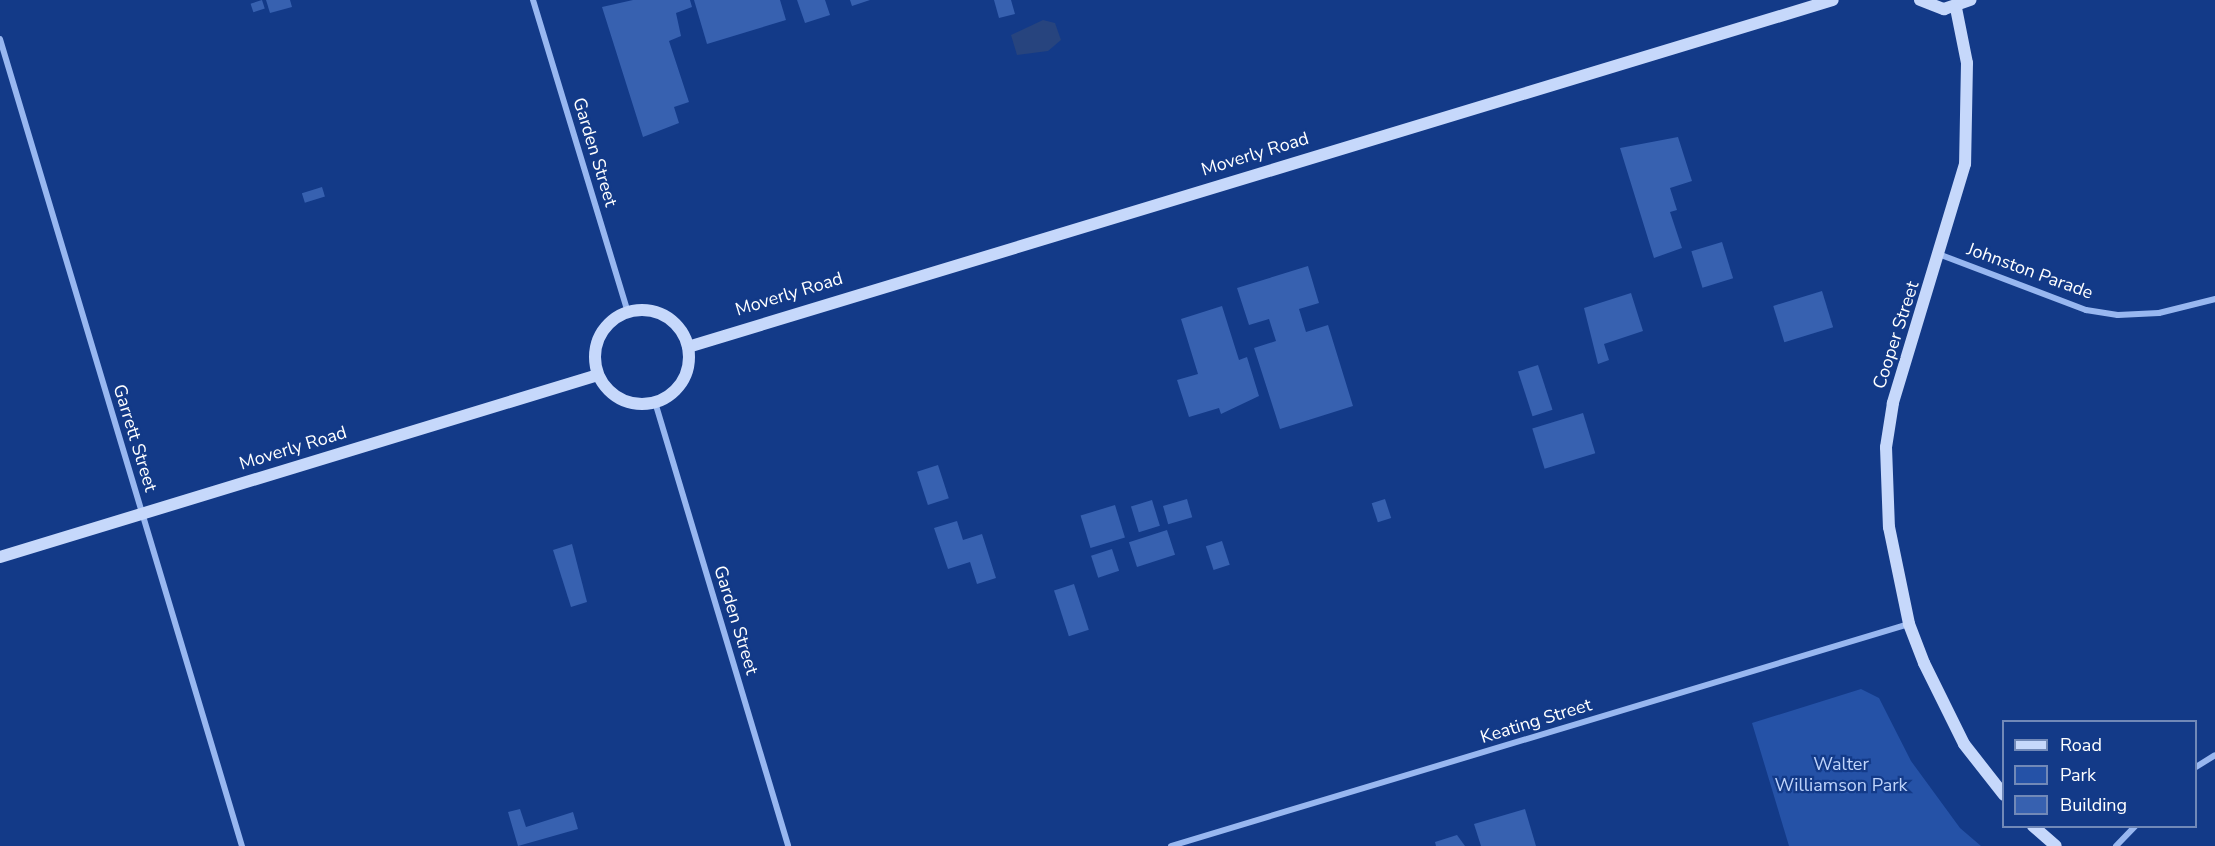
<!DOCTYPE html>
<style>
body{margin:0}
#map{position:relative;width:2215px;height:846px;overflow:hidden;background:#133a88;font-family:"Nunito Sans",sans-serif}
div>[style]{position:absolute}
.green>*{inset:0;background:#2552a7}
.water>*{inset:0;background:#27447e}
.building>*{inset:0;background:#3761b0;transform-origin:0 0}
.street>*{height:6px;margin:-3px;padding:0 3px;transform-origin:3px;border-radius:3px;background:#98b7f0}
.secondary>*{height:12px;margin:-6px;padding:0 6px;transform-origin:6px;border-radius:6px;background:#c6d8fb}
.secondary>.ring{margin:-6px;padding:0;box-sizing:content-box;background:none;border:12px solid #c6d8fb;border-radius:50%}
span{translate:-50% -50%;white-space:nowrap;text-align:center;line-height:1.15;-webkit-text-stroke:4.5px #133a88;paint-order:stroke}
.street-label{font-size:18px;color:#fff}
.park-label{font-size:18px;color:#bfd4fb}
.legend{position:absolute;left:2002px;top:720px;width:195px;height:108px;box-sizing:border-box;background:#133a88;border:2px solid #7189b8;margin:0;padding:8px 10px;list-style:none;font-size:18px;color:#fff}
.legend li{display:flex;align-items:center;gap:12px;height:30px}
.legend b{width:30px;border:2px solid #7189b8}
</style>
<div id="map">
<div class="green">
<i style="clip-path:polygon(1861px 689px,1879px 698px,1911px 761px,1960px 828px,1981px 846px,1789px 846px,1752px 723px)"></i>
</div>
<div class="water">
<i style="clip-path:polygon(1043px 20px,1055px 23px,1061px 40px,1048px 51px,1017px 55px,1011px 35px)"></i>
</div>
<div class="building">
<i style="left:262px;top:0;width:9px;height:12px;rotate:72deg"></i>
<i style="clip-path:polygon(266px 0,290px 0,292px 7px,270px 13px)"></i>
<i style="clip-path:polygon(633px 0,690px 0,692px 7px,676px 13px,681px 36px,669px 41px,689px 102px,674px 107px,679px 123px,643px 137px,602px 7px)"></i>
<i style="clip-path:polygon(694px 0,780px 0,786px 20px,707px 44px)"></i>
<i style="clip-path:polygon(797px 0,825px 0,830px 15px,805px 23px)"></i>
<i style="clip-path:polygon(850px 0,870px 0,852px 6px)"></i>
<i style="clip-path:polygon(994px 0,1011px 0,1015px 14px,999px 18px)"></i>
<i style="clip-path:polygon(1678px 137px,1692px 181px,1670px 188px,1677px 210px,1670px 212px,1682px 248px,1654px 258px,1620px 148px)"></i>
<i style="left:322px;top:187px;width:10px;height:21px;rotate:73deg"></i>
<i style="left:1722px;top:242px;width:38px;height:32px;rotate:73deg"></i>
<i style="clip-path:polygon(1308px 266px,1319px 303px,1299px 309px,1306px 332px,1328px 325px,1353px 406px,1280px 429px,1254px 348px,1276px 341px,1269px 319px,1249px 325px,1237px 288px)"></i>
<i style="left:1822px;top:291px;width:38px;height:51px;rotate:73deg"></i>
<i style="clip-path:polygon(1631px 293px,1643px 331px,1604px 344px,1609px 360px,1598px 364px,1584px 308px)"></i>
<i style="clip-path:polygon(1222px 306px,1239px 360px,1247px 357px,1259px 396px,1221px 414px,1219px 408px,1189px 417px,1177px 380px,1198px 374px,1181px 319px)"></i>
<i style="left:1538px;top:365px;width:47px;height:21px;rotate:72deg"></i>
<i style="left:1583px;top:413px;width:42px;height:53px;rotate:73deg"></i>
<i style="left:938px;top:465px;width:35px;height:22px;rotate:72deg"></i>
<i style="left:1187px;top:499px;width:19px;height:25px;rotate:74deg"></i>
<i style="left:1385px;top:499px;width:20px;height:14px;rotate:72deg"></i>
<i style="left:1152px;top:500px;width:27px;height:22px;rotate:73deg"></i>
<i style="left:1115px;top:505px;width:34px;height:36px;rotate:73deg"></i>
<i style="clip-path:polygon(957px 521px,963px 540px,982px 534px,996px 578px,977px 584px,970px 562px,948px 569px,934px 528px)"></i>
<i style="left:1167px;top:530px;width:26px;height:40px;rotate:72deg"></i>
<i style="left:1222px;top:541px;width:25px;height:17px;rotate:72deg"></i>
<i style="clip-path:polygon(572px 544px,587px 602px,571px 607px,553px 550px)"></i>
<i style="left:1112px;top:549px;width:23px;height:22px;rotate:72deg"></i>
<i style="left:1074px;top:584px;width:48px;height:21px;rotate:72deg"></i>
<i style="clip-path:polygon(520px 809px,526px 827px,573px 812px,578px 829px,518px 846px,508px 812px)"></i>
<i style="clip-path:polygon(1525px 809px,1536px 846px,1481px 846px,1474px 824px)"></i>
<i style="clip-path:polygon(1457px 835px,1465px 846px,1436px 846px,1435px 842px)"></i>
</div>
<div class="street">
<i style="left:533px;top:0;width:326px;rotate:73.1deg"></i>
<i style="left:0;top:39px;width:843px;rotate:73.31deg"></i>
<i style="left:1941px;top:255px;width:155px;rotate:20.8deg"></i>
<i style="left:2086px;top:310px;width:32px;rotate:9deg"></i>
<i style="left:2118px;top:315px;width:41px;rotate:-2.8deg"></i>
<i style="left:2159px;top:313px;width:58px;rotate:-14deg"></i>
<i style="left:655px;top:402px;width:463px;rotate:73.3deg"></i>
<i style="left:2196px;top:767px;width:22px;rotate:-32deg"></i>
<i style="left:1171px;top:846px;width:771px;rotate:-16.74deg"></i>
<i style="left:2116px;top:846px;width:28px;rotate:-46deg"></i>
</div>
<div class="secondary">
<i style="left:1920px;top:0;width:26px;rotate:21deg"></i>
<i style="left:1944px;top:9px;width:28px;rotate:-19deg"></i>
<i style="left:1956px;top:8px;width:56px;rotate:78.7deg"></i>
<i style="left:1967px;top:63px;width:101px;rotate:91.1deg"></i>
<i style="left:1965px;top:164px;width:250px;rotate:106.8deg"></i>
<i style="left:1893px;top:403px;width:45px;rotate:99deg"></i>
<i style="left:1886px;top:447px;width:80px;rotate:87.9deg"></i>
<i style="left:1889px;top:527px;width:99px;rotate:78.3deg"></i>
<i style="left:1909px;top:624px;width:42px;rotate:69deg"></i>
<i style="left:1924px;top:663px;width:90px;rotate:63.7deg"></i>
<i style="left:1964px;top:744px;width:65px;rotate:51.9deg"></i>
<i class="ring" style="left:595px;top:310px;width:82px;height:82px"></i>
<i style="left:688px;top:347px;width:1196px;rotate:-16.86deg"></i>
<i style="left:0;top:557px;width:625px;rotate:-16.93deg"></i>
<i style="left:2033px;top:826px;width:30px;rotate:41deg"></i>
</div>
<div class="street-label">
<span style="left:595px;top:152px;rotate:73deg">Garden Street</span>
<span style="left:1255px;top:154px;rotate:-17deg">Moverly Road</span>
<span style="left:2030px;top:271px;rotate:20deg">Johnston Parade</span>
<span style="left:789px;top:294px;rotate:-17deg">Moverly Road</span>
<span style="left:1896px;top:335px;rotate:-72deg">Cooper Street</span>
<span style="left:135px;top:438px;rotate:73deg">Garrett Street</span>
<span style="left:293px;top:448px;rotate:-17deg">Moverly Road</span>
<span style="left:736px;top:620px;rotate:73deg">Garden Street</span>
<span style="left:1536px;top:721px;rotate:-17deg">Keating Street</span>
</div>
<div class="park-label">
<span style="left:1841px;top:775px">Walter<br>Williamson Park</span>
</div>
<ul class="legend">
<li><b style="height:8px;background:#c6d8fb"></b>Road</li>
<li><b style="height:16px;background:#2552a7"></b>Park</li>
<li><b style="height:16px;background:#3761b0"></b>Building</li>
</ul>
</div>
